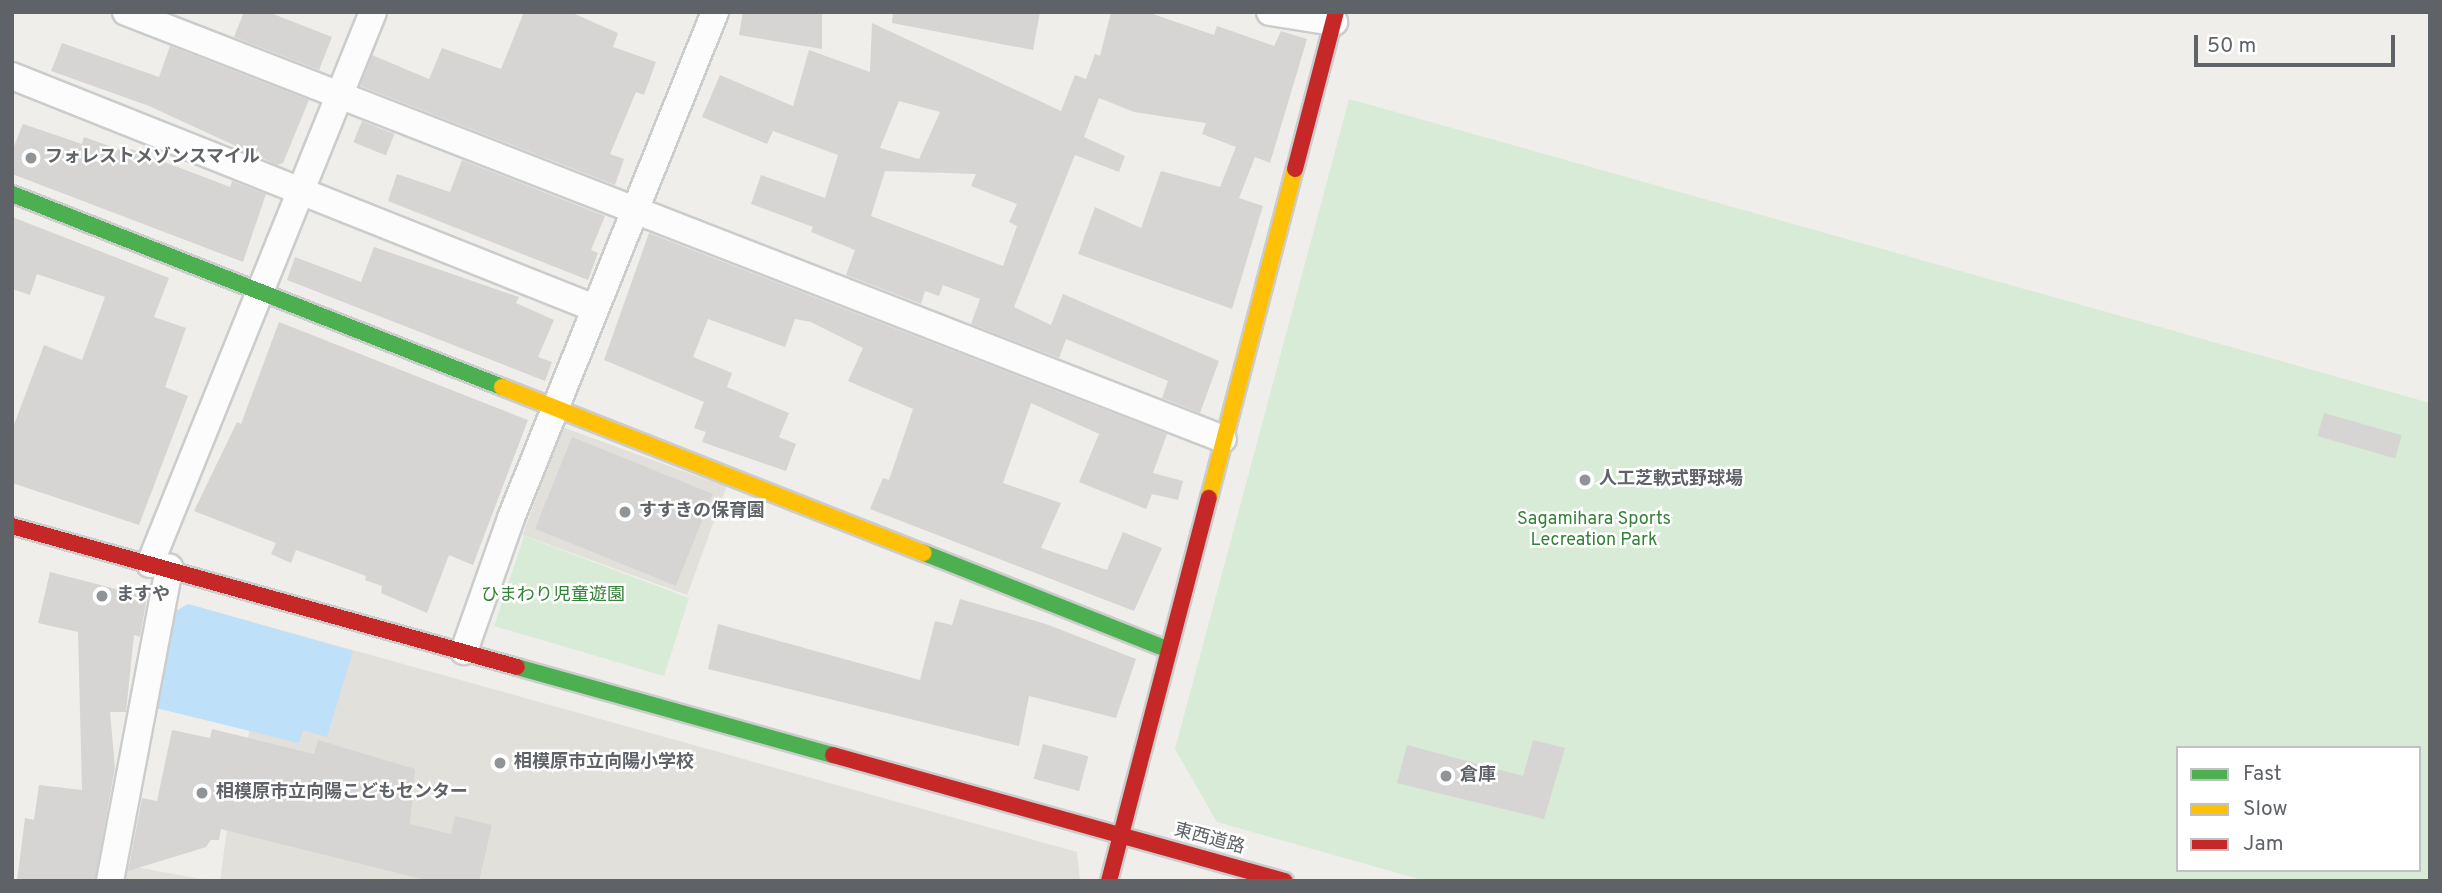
<!DOCTYPE html>
<meta charset="utf-8">
<style>
body{margin:0}
#map{position:relative;width:2442px;height:893px;overflow:hidden;background:#efeeea;font-family:Overpass,"Noto Sans JP",sans-serif}
div>[style]{position:absolute}
.education>*{inset:0;background:#e2e0da;transform-origin:0 0}
.green>*{inset:0;background:#d8ebd6}
.water>*{inset:0;background:#bfe0f9}
.building>*{inset:0;background:#d6d5d3;transform-origin:0 0}
.roads{filter:drop-shadow(2px 0 #cbcccc) drop-shadow(-2px 0 #cbcccc) drop-shadow(0 2px #cbcccc) drop-shadow(0 -2px #cbcccc)}
.street>*{height:26px;margin:-13px;padding:0 13px;transform-origin:13px;border-radius:13px;background:#fdfcfc}
.fast>*{height:16px;margin:-8px;padding:0 8px;transform-origin:8px;border-radius:8px;background:#4caf50}
.slow>*{height:16px;margin:-8px;padding:0 8px;transform-origin:8px;border-radius:8px;background:#ffc107}
.jam>*{height:16px;margin:-8px;padding:0 8px;transform-origin:8px;border-radius:8px;background:#c62828}
.dots>*{width:19px;height:19px;translate:-50% -50%;box-sizing:border-box;border:4px solid #fff;border-radius:50%}
span{translate:-50% -50%;white-space:nowrap;text-align:center;line-height:1.15;-webkit-text-stroke:5px #fff;paint-order:stroke}
.poi-label{font-size:18px;color:#5f6368;font-weight:700}
.left{translate:0 -50%;text-align:left}
.park-label{font-size:18px;color:#348238}
.street-label{font-size:18px;color:#5f6368}
.frame{position:absolute;inset:0;border:14px solid #5f6368;pointer-events:none}
.legend{position:absolute;left:2176px;top:746px;width:245px;height:126px;box-sizing:border-box;background:#fff;border:2px solid #bfc1c3;margin:0;padding:9px 12px;list-style:none;font-size:21px;color:#5f6368}
.legend li{display:flex;align-items:center;gap:14px;height:35px}
.legend b{width:35px;border:2px solid #bfc1c3}
.scale{position:absolute;left:2194px;top:35px;width:201px;height:32px;box-sizing:border-box;border:4px solid #5f6368;border-top:0;padding-left:9px;font-size:21px;line-height:24px;white-space:nowrap;color:#5f6368;-webkit-text-stroke:5px #fff;paint-order:stroke}
</style>
<div id="map">
<div class="education">
<i style="left:562px;top:427px;width:175px;height:115px;rotate:20deg"></i>
<i style="clip-path:polygon(188px 604px,1077px 852px,1080px 881px,220px 881px,231px 799px,237px 800px,250px 727px,156px 708px,174px 612px)"></i>
<i style="clip-path:polygon(125px 865px,173px 874px,212px 881px,122px 881px)"></i>
</div>
<div class="green">
<i style="clip-path:polygon(evenodd,1349px 99px,2430px 403px,2430px 881px,1426px 881px,1217px 822px,1175px 749px,1349px 99px,2178px 748px,2419px 748px,2419px 870px,2178px 870px,2178px 748px)"></i>
<i style="clip-path:polygon(524px 536px,689px 598px,664px 676px,494px 626px)"></i>
</div>
<div class="water">
<i style="clip-path:polygon(188px 604px,353px 651px,327px 737px,303px 730px,299px 743px,156px 708px,174px 612px)"></i>
</div>
<div class="building">
<i style="clip-path:polygon(244px 12px,268px 12px,332px 37px,319px 70px,234px 37px)"></i>
<i style="clip-path:polygon(524px 12px,570px 12px,618px 33px,613px 47px,656px 62px,644px 95px,636px 92px,610px 154px,624px 159px,615px 185px,360px 86px,372px 55px,429px 79px,442px 48px,501px 69px)"></i>
<i style="clip-path:polygon(743px 12px,822px 12px,822px 49px,739px 35px)"></i>
<i style="clip-path:polygon(893px 12px,1040px 12px,1033px 50px,892px 23px)"></i>
<i style="clip-path:polygon(evenodd,1111px 12px,1147px 12px,1214px 35px,1217px 26px,1274px 46px,1281px 31px,1307px 39px,1270px 163px,1255px 157px,1239px 198px,1263px 206px,1232px 309px,1078px 254px,1095px 207px,1141px 228px,1161px 171px,1220px 187px,1236px 147px,1202px 134px,1206px 123px,1134px 112px,1099px 98px,1084px 137px,1125px 156px,1119px 172px,1075px 155px,1014px 307px,1051px 325px,1063px 294px,1219px 361px,1200px 413px,1162px 398px,1168px 381px,1066px 339px,1059px 358px,971px 324px,980px 299px,943px 285px,939px 296px,925px 291px,921px 304px,846px 275px,855px 250px,811px 232px,813px 227px,751px 204px,761px 175px,825px 198px,838px 155px,773px 131px,767px 144px,702px 117px,720px 75px,793px 106px,809px 50px,870px 72px,872px 23px,1061px 111px,1075px 75px,1086px 79px,1095px 54px,1100px 56px,1111px 12px,899px 101px,940px 112px,919px 159px,880px 148px,899px 101px,1111px 12px,885px 171px,976px 174px,971px 186px,1017px 204px,1009px 222px,1017px 226px,1003px 266px,871px 216px,885px 171px)"></i>
<i style="clip-path:polygon(62px 43px,159px 77px,170px 46px,309px 100px,283px 163px,277px 165px,149px 106px,51px 71px)"></i>
<i style="left:362px;top:121px;width:35px;height:23px;rotate:22deg"></i>
<i style="clip-path:polygon(23px 124px,82px 144px,84px 137px,129px 153px,131px 149px,230px 187px,232px 181px,266px 194px,243px 262px,12px 174px,12px 151px)"></i>
<i style="clip-path:polygon(462px 160px,605px 216px,591px 250px,598px 253px,588px 280px,388px 201px,397px 174px,450px 192px)"></i>
<i style="clip-path:polygon(12px 217px,169px 278px,154px 317px,186px 328px,165px 387px,188px 396px,139px 525px,12px 483px,12px 430px,44px 345px,82px 360px,105px 297px,37px 274px,30px 295px,12px 289px)"></i>
<i style="clip-path:polygon(649px 233px,1167px 434px,1153px 473px,1183px 481px,1178px 500px,1152px 494px,1146px 509px,1079px 482px,1099px 434px,1031px 403px,1003px 483px,1061px 503px,1041px 548px,1107px 570px,1123px 532px,1162px 548px,1134px 611px,870px 509px,883px 478px,889px 480px,913px 409px,848px 381px,863px 348px,811px 322px,795px 319px,785px 347px,708px 319px,693px 357px,732px 373px,727px 387px,789px 413px,779px 437px,796px 444px,786px 471px,702px 442px,706px 432px,694px 428px,704px 402px,604px 360px)"></i>
<i style="clip-path:polygon(374px 247px,519px 297px,516px 303px,554px 320px,538px 357px,552px 362px,545px 381px,287px 280px,295px 257px,361px 282px)"></i>
<i style="clip-path:polygon(279px 322px,528px 420px,473px 565px,449px 555px,427px 613px,381px 593px,382px 586px,365px 580px,366px 576px,296px 550px,291px 563px,271px 554px,276px 543px,194px 511px,237px 422px,241px 424px)"></i>
<i style="left:2324px;top:413px;width:81px;height:24px;rotate:16deg"></i>
<i style="left:572px;top:437px;width:152px;height:99px;rotate:22deg"></i>
<i style="clip-path:polygon(50px 572px,147px 597px,140px 637px,134px 635px,126px 712px,110px 712px,115px 767px,95px 881px,17px 881px,25px 818px,34px 820px,39px 785px,82px 790px,78px 632px,38px 623px)"></i>
<i style="clip-path:polygon(960px 599px,1046px 624px,1136px 659px,1116px 718px,1029px 696px,1019px 746px,708px 669px,718px 624px,920px 680px,935px 621px,952px 625px)"></i>
<i style="clip-path:polygon(212px 729px,314px 754px,318px 740px,415px 769px,410px 824px,451px 834px,455px 816px,492px 825px,479px 881px,430px 881px,221px 829px,219px 840px,211px 840px,206px 847px,128px 871px,142px 798px,157px 801px,172px 730px,210px 738px)"></i>
<i style="clip-path:polygon(1533px 740px,1565px 748px,1544px 819px,1397px 783px,1407px 745px,1523px 776px)"></i>
<i style="left:1043px;top:744px;width:47px;height:36px;rotate:15deg"></i>
</div>
<div class="roads">
<div class="street">
<i style="left:126px;top:12px;width:1177px;rotate:21.27deg"></i>
<i style="left:1270px;top:12px;width:65px;rotate:8.9deg"></i>
<i style="left:12px;top:76px;width:627px;rotate:21.73deg"></i>
<i style="left:150px;top:564px;width:595px;rotate:-68deg"></i>
<i style="left:464px;top:651px;width:141px;rotate:-70.5deg"></i>
<i style="left:511px;top:518px;width:546px;rotate:-68.04deg"></i>
<i style="left:110px;top:881px;width:319px;rotate:-79.3deg"></i>
</div>
<div class="fast">
<i style="left:12px;top:194px;width:527px;rotate:21.5deg"></i>
<i style="left:924px;top:553px;width:261px;rotate:21.6deg"></i>
<i style="left:517px;top:667px;width:328px;rotate:15.6deg"></i>
</div>
<div class="slow">
<i style="left:502px;top:387px;width:453px;rotate:21.5deg"></i>
<i style="left:1209px;top:498px;width:340px;rotate:-75.4deg"></i>
</div>
<div class="jam">
<i style="left:1295px;top:169px;width:162px;rotate:-75.4deg"></i>
<i style="left:12px;top:526px;width:524px;rotate:15.6deg"></i>
<i style="left:833px;top:755px;width:469px;rotate:15.6deg"></i>
<i style="left:1109px;top:881px;width:396px;rotate:-75.4deg"></i>
</div>
</div>
<div class="dots">
<i style="left:31px;top:158px;background:#919496"></i>
<i style="left:1585px;top:480px;background:#919496"></i>
<i style="left:625px;top:512px;background:#919496"></i>
<i style="left:102px;top:596px;background:#919496"></i>
<i style="left:500px;top:763px;background:#919496"></i>
<i style="left:1446px;top:776px;background:#919496"></i>
<i style="left:202px;top:793px;background:#919496"></i>
</div>
<div class="poi-label">
<span class="left" style="left:45px;top:158px">フォレストメゾンスマイル</span>
<span class="left" style="left:1599px;top:480px">人工芝軟式野球場</span>
<span class="left" style="left:639px;top:512px">すすきの保育園</span>
<span class="left" style="left:116px;top:596px">ますや</span>
<span class="left" style="left:514px;top:763px">相模原市立向陽小学校</span>
<span class="left" style="left:1460px;top:776px">倉庫</span>
<span class="left" style="left:216px;top:793px">相模原市立向陽こどもセンター</span>
</div>
<div class="park-label">
<span style="left:1594px;top:531px">Sagamihara Sports<br>Lecreation Park</span>
<span style="left:553px;top:596px">ひまわり児童遊園</span>
</div>
<div class="street-label">
<span style="left:1209px;top:840px;rotate:15deg">東西道路</span>
</div>
<div class="frame"></div>
<ul class="legend">
<li><b style="height:9px;background:#4caf50"></b>Fast</li>
<li><b style="height:9px;background:#ffc107"></b>Slow</li>
<li><b style="height:9px;background:#c62828"></b>Jam</li>
</ul>
<div class="scale">50 m</div>
</div>
